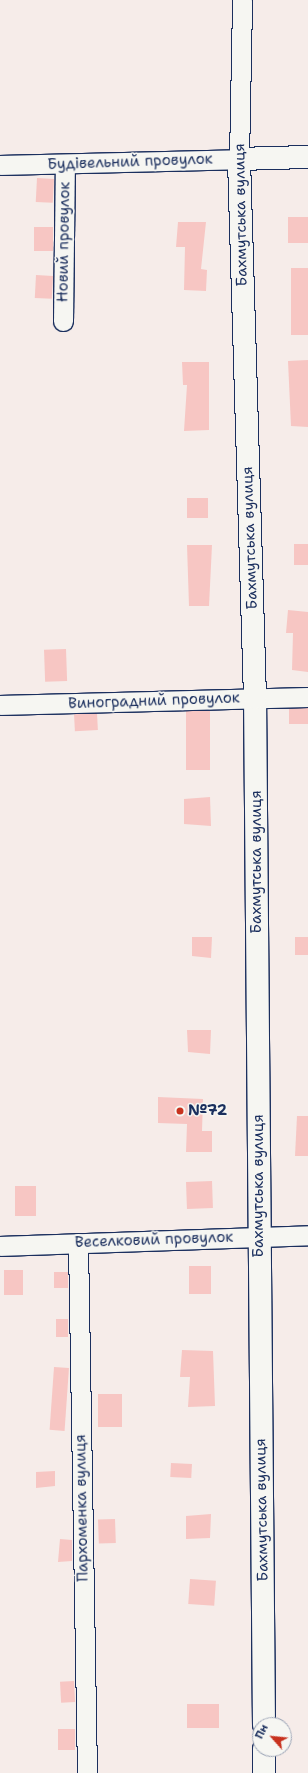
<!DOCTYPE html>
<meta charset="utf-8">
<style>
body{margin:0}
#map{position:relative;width:308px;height:1773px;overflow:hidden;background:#f6ece9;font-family:"Shantell Sans",sans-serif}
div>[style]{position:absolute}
.building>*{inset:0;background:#f7c6c3;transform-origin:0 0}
.roads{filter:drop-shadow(1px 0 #1b2f5e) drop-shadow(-1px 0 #1b2f5e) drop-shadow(0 1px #1b2f5e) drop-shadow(0 -1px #1b2f5e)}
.street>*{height:19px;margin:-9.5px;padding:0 9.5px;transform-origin:9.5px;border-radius:9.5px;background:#f6f6f2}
.secondary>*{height:22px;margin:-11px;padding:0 11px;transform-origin:11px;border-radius:11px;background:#f6f6f2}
.dots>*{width:11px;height:11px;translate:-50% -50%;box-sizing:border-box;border:2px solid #f6f6f2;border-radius:50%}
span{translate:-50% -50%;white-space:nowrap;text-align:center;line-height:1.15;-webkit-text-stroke:3px #f6f6f2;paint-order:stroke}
.street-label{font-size:15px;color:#1b2f5e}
.poi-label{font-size:15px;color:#1b2f5e;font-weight:700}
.left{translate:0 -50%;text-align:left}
.north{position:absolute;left:252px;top:1717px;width:40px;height:40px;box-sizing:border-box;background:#f6f6f2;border:1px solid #9ea6b7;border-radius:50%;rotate:297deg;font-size:11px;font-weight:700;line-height:16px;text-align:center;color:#1b2f5e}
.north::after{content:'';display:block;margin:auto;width:14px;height:18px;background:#c8321e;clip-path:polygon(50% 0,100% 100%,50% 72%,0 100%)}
</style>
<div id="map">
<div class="building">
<i style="left:37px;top:178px;width:17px;height:24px;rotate:3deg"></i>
<i style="left:288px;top:217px;width:20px;height:26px"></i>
<i style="clip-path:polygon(178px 222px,206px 222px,201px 269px,207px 270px,206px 291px,184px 290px,185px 247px,176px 247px)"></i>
<i style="left:53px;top:227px;width:24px;height:19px;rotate:90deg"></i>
<i style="left:291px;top:268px;width:17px;height:67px"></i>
<i style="left:36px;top:275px;width:17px;height:23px;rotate:3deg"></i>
<i style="clip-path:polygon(308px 360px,308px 427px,291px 426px,288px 361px)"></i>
<i style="clip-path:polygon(182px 362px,209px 362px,209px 430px,184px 431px,187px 385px,183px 385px)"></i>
<i style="left:187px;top:498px;width:21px;height:20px"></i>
<i style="left:308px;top:544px;width:21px;height:14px;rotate:90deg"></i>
<i style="clip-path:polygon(187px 545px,212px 545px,209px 606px,189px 606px)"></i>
<i style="clip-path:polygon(288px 610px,308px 612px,308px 672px,292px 670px,293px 633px,286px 633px)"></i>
<i style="left:66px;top:649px;width:32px;height:22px;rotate:88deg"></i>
<i style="left:289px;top:708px;width:19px;height:16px"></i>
<i style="left:186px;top:711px;width:24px;height:59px"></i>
<i style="left:97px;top:713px;width:17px;height:23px;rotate:87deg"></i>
<i style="clip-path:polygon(210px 797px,211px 826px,184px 824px,184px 799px)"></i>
<i style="clip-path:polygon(192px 937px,212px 937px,211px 958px,192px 956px)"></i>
<i style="left:295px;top:937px;width:13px;height:18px"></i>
<i style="clip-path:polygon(187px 1030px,211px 1030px,210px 1054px,188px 1052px)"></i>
<i style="clip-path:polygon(158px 1097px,203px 1099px,202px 1131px,212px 1131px,212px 1152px,186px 1152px,187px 1124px,158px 1123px)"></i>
<i style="clip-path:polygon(297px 1116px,308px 1116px,308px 1156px,295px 1156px)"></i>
<i style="left:212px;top:1181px;width:27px;height:26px;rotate:88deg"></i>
<i style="left:15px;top:1186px;width:21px;height:30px"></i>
<i style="left:211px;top:1266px;width:28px;height:22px;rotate:90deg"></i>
<i style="left:4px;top:1270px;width:19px;height:25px"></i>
<i style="left:68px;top:1272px;width:16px;height:14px;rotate:90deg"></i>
<i style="left:56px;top:1319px;width:12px;height:18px"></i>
<i style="clip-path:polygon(182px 1350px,213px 1351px,215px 1406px,188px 1407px,190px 1377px,180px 1377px)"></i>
<i style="left:54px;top:1367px;width:15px;height:63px;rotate:4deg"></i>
<i style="left:122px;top:1394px;width:33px;height:24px;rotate:90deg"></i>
<i style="left:171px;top:1463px;width:21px;height:14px;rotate:3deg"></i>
<i style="clip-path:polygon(55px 1471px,55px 1486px,36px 1488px,36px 1472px)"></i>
<i style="clip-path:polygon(211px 1514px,210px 1538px,186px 1539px,186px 1516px)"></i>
<i style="left:115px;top:1519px;width:24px;height:17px;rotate:88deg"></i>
<i style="clip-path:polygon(60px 1539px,72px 1540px,72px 1561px,58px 1562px)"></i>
<i style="left:190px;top:1579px;width:26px;height:25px;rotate:4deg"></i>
<i style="left:74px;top:1681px;width:21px;height:14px;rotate:87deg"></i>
<i style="left:219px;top:1704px;width:24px;height:32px;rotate:90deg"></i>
<i style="left:58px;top:1729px;width:17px;height:21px"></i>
</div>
<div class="roads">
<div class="street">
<i style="left:0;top:165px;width:239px;rotate:-1.4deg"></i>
<i style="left:239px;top:159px;width:159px;rotate:-88.9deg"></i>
<i style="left:63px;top:321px;width:157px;rotate:-89.3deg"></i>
<i style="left:0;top:705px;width:308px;rotate:-1.5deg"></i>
<i style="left:78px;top:1243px;width:530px;rotate:89.03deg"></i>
<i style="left:0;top:1246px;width:308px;rotate:-2deg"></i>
</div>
<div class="secondary">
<i style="left:264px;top:1725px;width:1027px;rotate:-90.5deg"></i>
<i style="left:255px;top:698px;width:539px;rotate:-91.7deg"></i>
<i style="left:239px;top:159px;width:69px;rotate:-1.7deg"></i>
<i style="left:264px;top:1749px;width:24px;rotate:90deg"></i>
</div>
</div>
<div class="dots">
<i style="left:180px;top:1111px;background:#c8321e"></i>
</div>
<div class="street-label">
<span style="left:130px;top:162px;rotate:-2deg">Будівельний провулок</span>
<span style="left:241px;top:215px;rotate:-91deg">Бахмутська вулиця</span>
<span style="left:64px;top:242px;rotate:-89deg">Новий провулок</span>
<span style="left:250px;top:538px;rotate:-92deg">Бахмутська вулиця</span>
<span style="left:154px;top:701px;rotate:-2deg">Виноградний провулок</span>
<span style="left:257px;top:862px;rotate:-90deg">Бахмутська вулиця</span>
<span style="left:259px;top:1186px;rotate:-90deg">Бахмутська вулиця</span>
<span style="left:154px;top:1240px;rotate:-2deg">Веселковий провулок</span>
<span style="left:82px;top:1508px;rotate:-91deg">Пархоменка вулиця</span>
<span style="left:262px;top:1510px;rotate:-91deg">Бахмутська вулиця</span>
</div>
<div class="poi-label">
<span class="left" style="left:188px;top:1111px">№72</span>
</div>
<div class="north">Пн</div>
</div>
